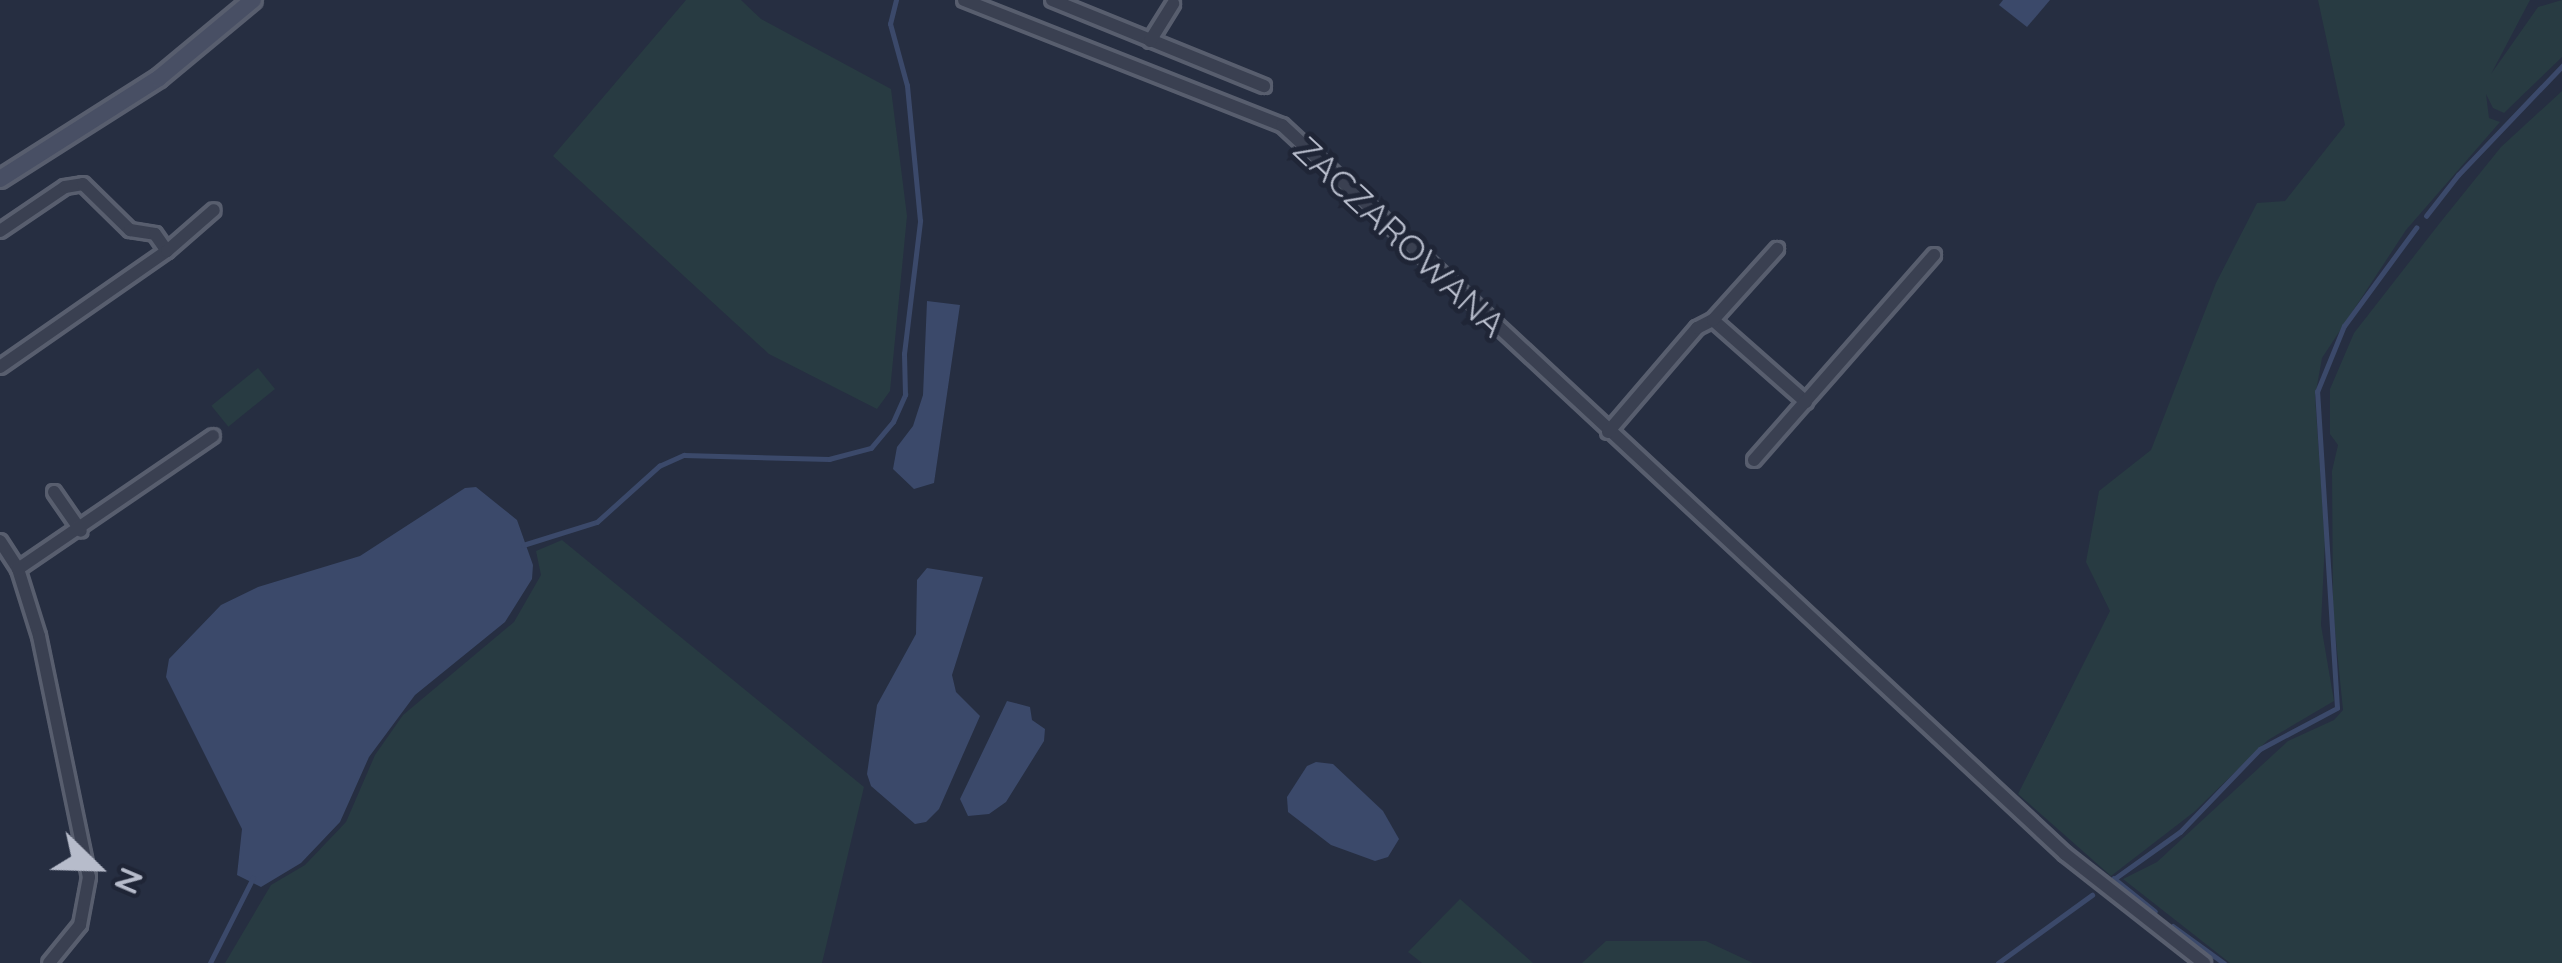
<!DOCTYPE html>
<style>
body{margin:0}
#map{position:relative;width:2562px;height:963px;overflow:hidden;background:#262e41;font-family:Quicksand,sans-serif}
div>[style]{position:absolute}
.green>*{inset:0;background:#283b42;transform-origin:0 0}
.water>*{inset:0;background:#3b496a}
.stream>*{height:4.5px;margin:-2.25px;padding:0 2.25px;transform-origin:2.25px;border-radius:2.25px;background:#3b496a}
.roads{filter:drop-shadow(3px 0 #585e6e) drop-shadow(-3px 0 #585e6e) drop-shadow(0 3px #585e6e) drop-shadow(0 -3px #585e6e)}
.street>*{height:12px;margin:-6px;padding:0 6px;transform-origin:6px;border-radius:6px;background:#3a4051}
.secondary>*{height:16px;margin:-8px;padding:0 8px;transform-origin:8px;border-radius:8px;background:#484f64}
span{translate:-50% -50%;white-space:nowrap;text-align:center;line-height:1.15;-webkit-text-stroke:10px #1f2536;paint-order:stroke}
.street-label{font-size:36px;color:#b7bccb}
.north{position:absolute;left:36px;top:807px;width:120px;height:120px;-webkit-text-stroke:9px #1f2536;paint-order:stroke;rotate:113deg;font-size:33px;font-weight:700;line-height:48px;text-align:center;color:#b7bccb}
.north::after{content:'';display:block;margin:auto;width:42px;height:54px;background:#b7bccb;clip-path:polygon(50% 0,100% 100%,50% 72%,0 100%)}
</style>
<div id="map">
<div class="green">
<i style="clip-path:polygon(686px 0,741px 0,761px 19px,891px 89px,907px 216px,890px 391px,877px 409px,769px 354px,553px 156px)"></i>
<i style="clip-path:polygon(2318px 0,2530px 0,2491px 74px,2538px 7px,2562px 0,2562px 57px,2504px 113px,2493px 108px,2486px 94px,2489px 118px,2500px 122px,2406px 230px,2322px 358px,2315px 397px,2325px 540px,2321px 625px,2334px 701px,2268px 740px,2194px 812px,2111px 876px,2018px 794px,2110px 611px,2086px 562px,2099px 491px,2151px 450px,2216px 283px,2257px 203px,2285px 201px,2345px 125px)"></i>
<i style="clip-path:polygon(2562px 91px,2562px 963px,2230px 963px,2123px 879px,2157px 862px,2288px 741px,2334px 720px,2343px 710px,2333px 610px,2332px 471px,2338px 445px,2330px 434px,2330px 389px,2354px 333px,2439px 224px,2501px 147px)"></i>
<i style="left:258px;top:368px;width:27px;height:60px;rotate:51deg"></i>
<i style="clip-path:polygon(562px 540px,864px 787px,822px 963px,225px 963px,271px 885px,305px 865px,346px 822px,375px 755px,403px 715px,514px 622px,541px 575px,536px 551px)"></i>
<i style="clip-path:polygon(1460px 899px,1533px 963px,1422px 963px,1408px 952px)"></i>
<i style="clip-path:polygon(1706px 941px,1753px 963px,1582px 963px,1606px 941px)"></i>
</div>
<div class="water">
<i style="clip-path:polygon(2003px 0,2050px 0,2027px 27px,1999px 5px)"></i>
<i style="clip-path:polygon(927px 301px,960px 305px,934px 483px,914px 489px,893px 469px,897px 447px,913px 426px,923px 395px)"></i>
<i style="clip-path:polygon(476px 487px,517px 520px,533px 565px,532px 579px,505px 622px,415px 695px,369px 757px,340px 822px,301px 863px,261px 887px,237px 875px,242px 829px,166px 677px,169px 659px,221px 605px,258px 587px,360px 556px,465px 488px)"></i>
<i style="clip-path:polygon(927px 568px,983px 577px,952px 675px,956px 692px,980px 716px,939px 809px,926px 822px,915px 824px,871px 786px,867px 774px,877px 705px,916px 634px,917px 580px)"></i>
<i style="clip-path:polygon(1007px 701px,1030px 707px,1032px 720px,1045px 729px,1044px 741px,1006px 802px,989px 814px,968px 816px,960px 799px)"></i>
<i style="clip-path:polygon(1316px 762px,1333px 764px,1383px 811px,1399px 839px,1388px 857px,1375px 861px,1331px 845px,1288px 812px,1287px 797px,1307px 766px)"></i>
</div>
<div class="stream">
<i style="left:2426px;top:216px;width:52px;rotate:-52deg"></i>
<i style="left:2458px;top:175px;width:151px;rotate:-46.3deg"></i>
<i style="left:523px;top:545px;width:77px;rotate:-17.3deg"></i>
<i style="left:597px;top:522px;width:84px;rotate:-42.1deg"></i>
<i style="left:659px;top:466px;width:27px;rotate:-24deg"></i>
<i style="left:684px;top:455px;width:145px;rotate:1.6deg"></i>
<i style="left:829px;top:459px;width:43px;rotate:-14.7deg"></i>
<i style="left:871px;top:448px;width:34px;rotate:-50deg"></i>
<i style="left:893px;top:422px;width:30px;rotate:-66deg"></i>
<i style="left:905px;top:395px;width:41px;rotate:-91.4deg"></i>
<i style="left:904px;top:354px;width:134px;rotate:-83.1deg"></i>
<i style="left:920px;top:221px;width:136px;rotate:-95.5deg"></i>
<i style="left:907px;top:86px;width:64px;rotate:-105.3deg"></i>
<i style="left:890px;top:24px;width:25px;rotate:-76deg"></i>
<i style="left:2155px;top:912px;width:53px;rotate:-141.2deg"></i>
<i style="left:2114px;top:879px;width:81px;rotate:-35.5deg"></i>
<i style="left:2180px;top:832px;width:115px;rotate:-46.1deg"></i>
<i style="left:2260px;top:749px;width:87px;rotate:-28deg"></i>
<i style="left:2337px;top:708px;width:317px;rotate:-93.6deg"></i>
<i style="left:2317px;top:392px;width:71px;rotate:-67.8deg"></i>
<i style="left:2344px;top:326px;width:122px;rotate:-53.7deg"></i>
<i style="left:2173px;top:926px;width:63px;rotate:36deg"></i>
<i style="left:210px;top:963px;width:95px;rotate:-63.2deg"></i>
<i style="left:1998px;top:963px;width:116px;rotate:-35.9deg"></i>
</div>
<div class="roads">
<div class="street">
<i style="left:964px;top:0;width:342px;rotate:21.5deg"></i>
<i style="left:1282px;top:125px;width:1070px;rotate:42.95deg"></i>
<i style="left:2065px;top:854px;width:177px;rotate:38.1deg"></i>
<i style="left:1052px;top:0;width:229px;rotate:22.1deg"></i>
<i style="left:1150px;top:41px;width:44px;rotate:-58.1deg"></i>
<i style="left:0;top:231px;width:78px;rotate:-34.1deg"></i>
<i style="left:65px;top:187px;width:18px;rotate:-9deg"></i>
<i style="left:83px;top:184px;width:66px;rotate:44.4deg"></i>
<i style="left:130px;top:230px;width:25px;rotate:9deg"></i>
<i style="left:155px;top:234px;width:21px;rotate:55deg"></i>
<i style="left:1713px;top:320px;width:124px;rotate:41.4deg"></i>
<i style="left:0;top:367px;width:203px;rotate:-34.8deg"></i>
<i style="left:167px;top:251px;width:62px;rotate:-41.1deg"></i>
<i style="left:1608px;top:432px;width:137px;rotate:-49.4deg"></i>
<i style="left:1697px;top:328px;width:18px;rotate:-27deg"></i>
<i style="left:1713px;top:320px;width:96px;rotate:-48deg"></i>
<i style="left:1754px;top:460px;width:273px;rotate:-48.7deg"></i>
<i style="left:54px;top:492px;width:47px;rotate:55.3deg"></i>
<i style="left:0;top:541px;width:33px;rotate:57deg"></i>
<i style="left:18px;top:569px;width:70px;rotate:72.6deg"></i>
<i style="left:39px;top:636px;width:246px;rotate:78.3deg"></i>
<i style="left:89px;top:877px;width:49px;rotate:100.6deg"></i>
<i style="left:80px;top:925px;width:49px;rotate:129.2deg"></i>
<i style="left:18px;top:569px;width:236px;rotate:-34.3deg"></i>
</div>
<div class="secondary">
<i style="left:0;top:179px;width:188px;rotate:-32.4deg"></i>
<i style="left:159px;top:78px;width:122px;rotate:-39.7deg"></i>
</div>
</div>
<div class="street-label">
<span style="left:1400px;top:236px;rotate:43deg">ZACZAROWANA</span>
</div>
<div class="north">N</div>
</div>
